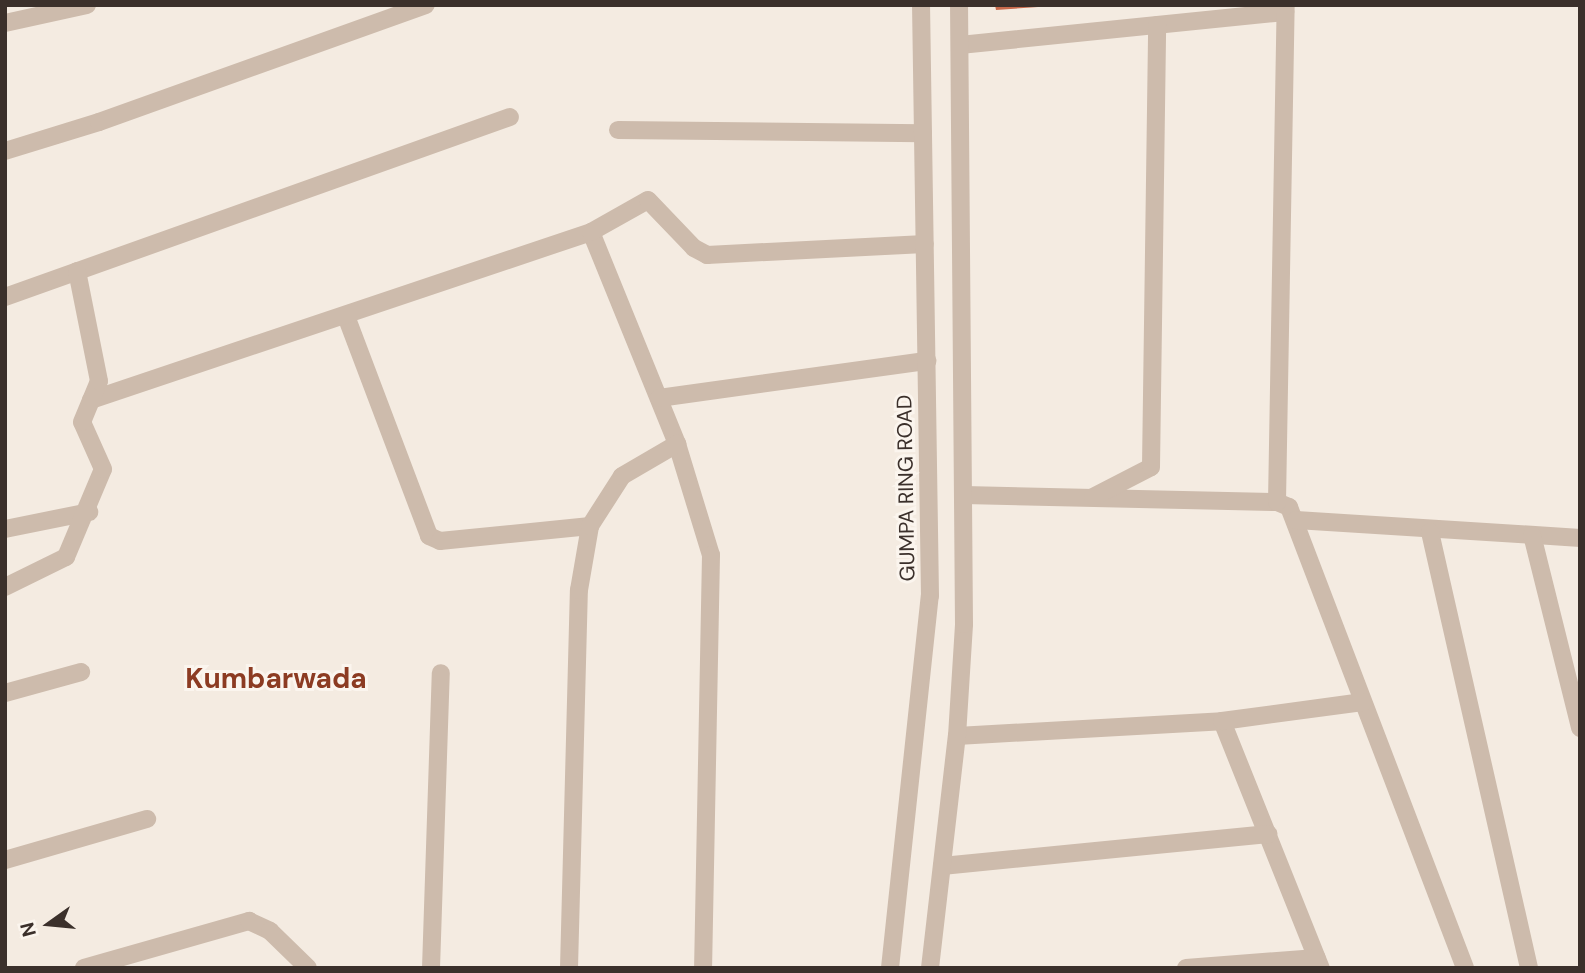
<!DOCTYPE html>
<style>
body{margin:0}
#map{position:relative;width:1585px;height:973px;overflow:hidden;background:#f4ebe1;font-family:"DM Sans",sans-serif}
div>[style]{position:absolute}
.building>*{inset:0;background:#c8694b}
.minor>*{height:18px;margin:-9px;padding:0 9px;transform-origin:9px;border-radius:9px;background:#cdbbac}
.tertiary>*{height:18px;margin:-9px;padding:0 9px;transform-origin:9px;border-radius:9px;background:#cdbbac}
span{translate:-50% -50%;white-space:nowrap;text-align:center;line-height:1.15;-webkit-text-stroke:6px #fbf5ee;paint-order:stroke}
.street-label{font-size:21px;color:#3b302b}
.district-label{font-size:28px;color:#8c3b22;font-weight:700}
.frame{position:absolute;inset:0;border:7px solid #3b302b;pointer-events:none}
.north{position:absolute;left:14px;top:889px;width:70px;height:70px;-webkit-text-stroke:5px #fbf5ee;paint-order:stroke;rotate:255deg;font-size:19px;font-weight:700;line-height:28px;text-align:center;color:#3b302b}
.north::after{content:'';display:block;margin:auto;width:24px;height:32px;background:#3b302b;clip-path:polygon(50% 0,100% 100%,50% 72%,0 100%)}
</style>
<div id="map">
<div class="building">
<i style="clip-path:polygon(995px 5px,1038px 5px,1038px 7px,996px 10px)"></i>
</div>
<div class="minor">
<i style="left:5px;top:23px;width:84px;rotate:-12.4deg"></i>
<i style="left:960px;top:45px;width:327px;rotate:-5.8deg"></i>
<i style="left:618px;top:130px;width:305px;rotate:0.6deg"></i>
<i style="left:5px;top:151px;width:98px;rotate:-17.1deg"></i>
<i style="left:99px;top:122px;width:347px;rotate:-19.7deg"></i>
<i style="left:591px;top:232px;width:229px;rotate:67.9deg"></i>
<i style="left:677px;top:444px;width:116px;rotate:73deg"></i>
<i style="left:711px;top:555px;width:413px;rotate:91.1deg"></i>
<i style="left:5px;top:297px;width:536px;rotate:-19.62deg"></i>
<i style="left:346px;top:316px;width:235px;rotate:69.3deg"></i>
<i style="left:429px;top:536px;width:12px;rotate:24deg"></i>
<i style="left:440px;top:541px;width:151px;rotate:-5.7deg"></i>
<i style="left:659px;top:398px;width:271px;rotate:-7.9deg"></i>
<i style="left:91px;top:400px;width:527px;rotate:-18.57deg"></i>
<i style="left:591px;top:232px;width:65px;rotate:-29.3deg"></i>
<i style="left:648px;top:200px;width:66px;rotate:46.2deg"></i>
<i style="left:694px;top:248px;width:15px;rotate:28deg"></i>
<i style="left:707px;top:255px;width:218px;rotate:-2.9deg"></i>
<i style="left:964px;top:495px;width:313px;rotate:1.3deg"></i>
<i style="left:1277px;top:502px;width:13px;rotate:23deg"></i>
<i style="left:1289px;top:507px;width:493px;rotate:69.1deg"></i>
<i style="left:1093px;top:497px;width:65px;rotate:-27.3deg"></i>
<i style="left:1151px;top:467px;width:442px;rotate:-89.2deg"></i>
<i style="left:1277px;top:502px;width:497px;rotate:-89deg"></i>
<i style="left:1296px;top:520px;width:285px;rotate:3.6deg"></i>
<i style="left:5px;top:529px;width:86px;rotate:-11.4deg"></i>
<i style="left:1430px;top:532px;width:447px;rotate:77.2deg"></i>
<i style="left:1532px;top:535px;width:199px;rotate:76deg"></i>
<i style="left:5px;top:587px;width:68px;rotate:-26.2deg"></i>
<i style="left:66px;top:557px;width:95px;rotate:-67.2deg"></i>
<i style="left:103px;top:469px;width:51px;rotate:-114.1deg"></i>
<i style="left:82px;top:422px;width:44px;rotate:-67.5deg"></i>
<i style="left:99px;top:381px;width:112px;rotate:-101.3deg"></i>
<i style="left:5px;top:693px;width:79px;rotate:-15.4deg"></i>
<i style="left:1222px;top:721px;width:266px;rotate:68.2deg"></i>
<i style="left:957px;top:736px;width:265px;rotate:-3.2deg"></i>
<i style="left:1222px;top:721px;width:142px;rotate:-7.7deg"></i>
<i style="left:5px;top:860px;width:148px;rotate:-16.1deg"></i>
<i style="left:942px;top:866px;width:328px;rotate:-5.6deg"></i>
<i style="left:84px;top:968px;width:172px;rotate:-15.9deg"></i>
<i style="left:249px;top:921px;width:23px;rotate:25deg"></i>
<i style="left:270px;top:931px;width:53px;rotate:44.2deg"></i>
<i style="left:431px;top:968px;width:295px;rotate:-88.1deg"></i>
<i style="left:569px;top:968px;width:378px;rotate:-88.5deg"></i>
<i style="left:579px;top:590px;width:65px;rotate:-80.2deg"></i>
<i style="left:590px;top:526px;width:59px;rotate:-57.4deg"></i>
<i style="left:622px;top:476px;width:64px;rotate:-30.2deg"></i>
<i style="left:1186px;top:968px;width:131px;rotate:-4.4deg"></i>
</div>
<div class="tertiary">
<i style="left:890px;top:968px;width:374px;rotate:-83.9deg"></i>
<i style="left:930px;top:596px;width:591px;rotate:-90.87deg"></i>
<i style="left:930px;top:968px;width:234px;rotate:-83.4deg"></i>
<i style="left:957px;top:736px;width:112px;rotate:-86.4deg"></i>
<i style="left:964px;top:624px;width:619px;rotate:-90.46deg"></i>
</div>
<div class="street-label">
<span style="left:906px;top:488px;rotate:-91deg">GUMPA RING ROAD</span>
</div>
<div class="district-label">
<span style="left:276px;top:679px">Kumbarwada</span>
</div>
<div class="frame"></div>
<div class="north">N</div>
</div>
